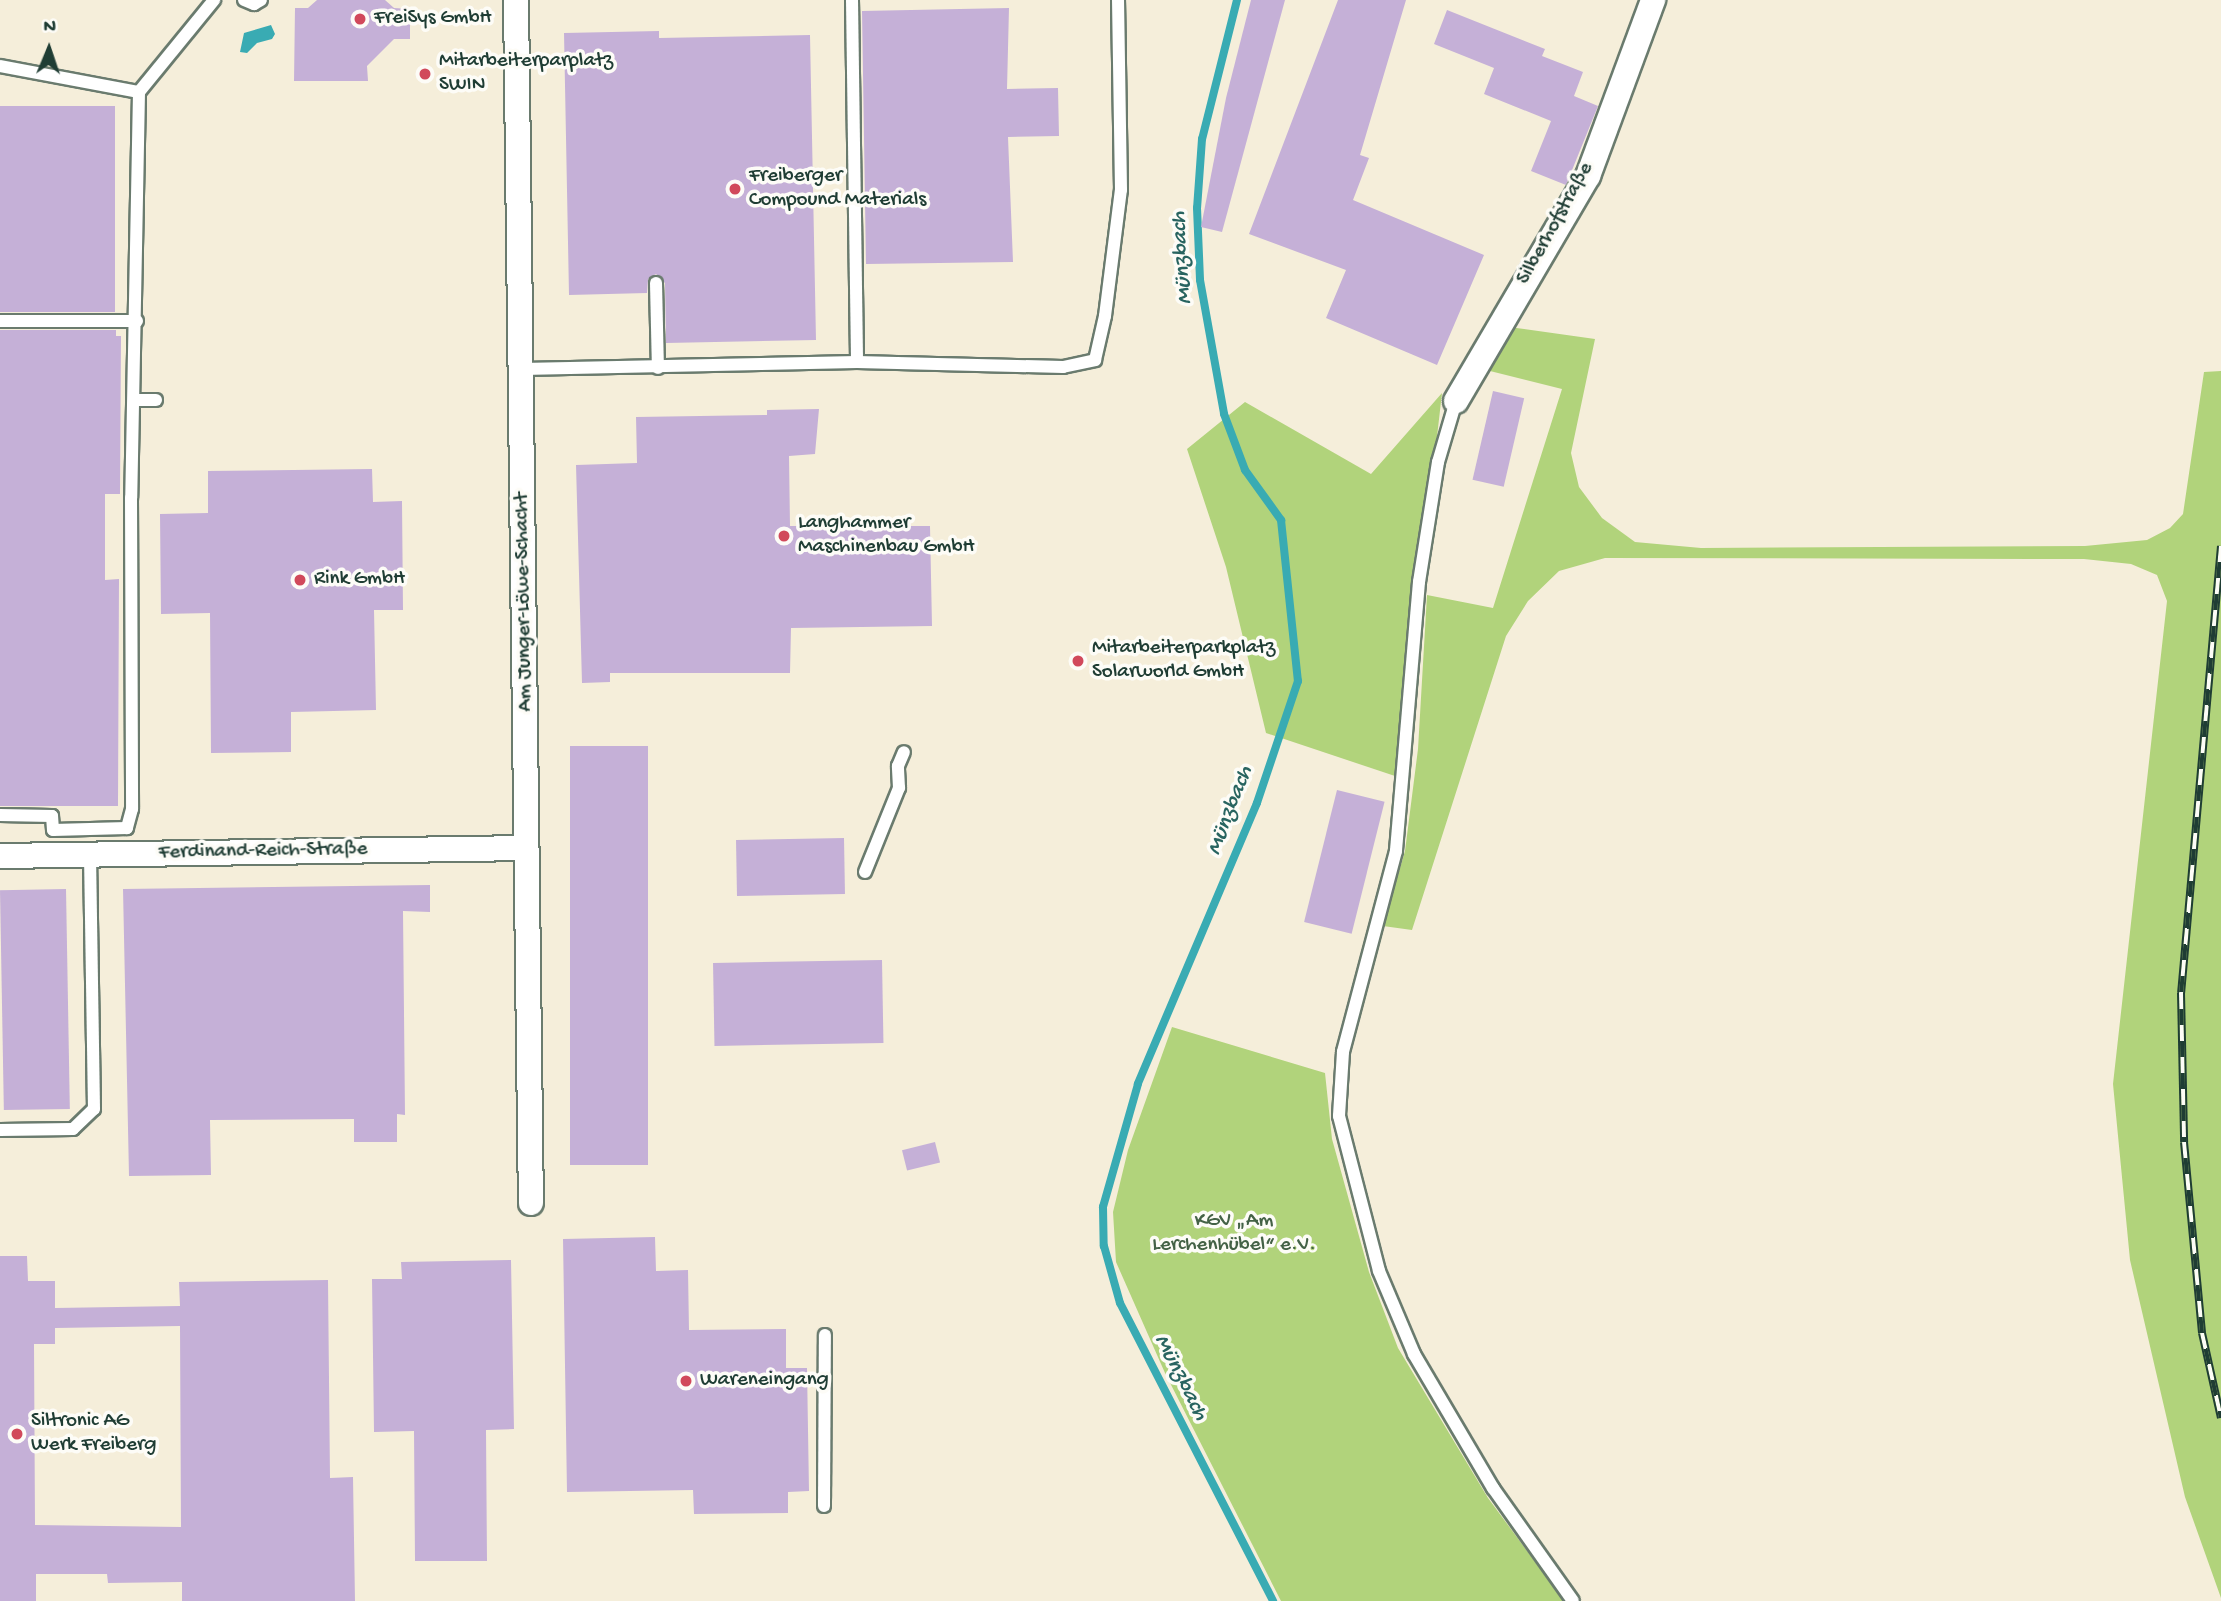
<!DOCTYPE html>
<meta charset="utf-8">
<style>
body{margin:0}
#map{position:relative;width:2221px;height:1601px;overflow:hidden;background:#f5eeda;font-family:"Gochi Hand",sans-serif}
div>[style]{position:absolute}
.green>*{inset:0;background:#b1d37b}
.water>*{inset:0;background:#39abb3}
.stream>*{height:8px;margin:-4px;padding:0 4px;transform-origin:4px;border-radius:4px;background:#39abb3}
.building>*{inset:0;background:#c5b0d7;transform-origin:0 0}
.roads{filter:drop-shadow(2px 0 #6a7b6e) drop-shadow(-2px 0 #6a7b6e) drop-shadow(0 2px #6a7b6e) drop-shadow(0 -2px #6a7b6e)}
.service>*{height:12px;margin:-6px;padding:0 6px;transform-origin:6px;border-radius:6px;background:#fff}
.minor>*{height:24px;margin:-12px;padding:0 12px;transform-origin:12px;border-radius:12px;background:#fff}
.rail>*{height:8px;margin-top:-4px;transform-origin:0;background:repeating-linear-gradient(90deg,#fdfcf7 0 16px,#1f3d34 0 32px);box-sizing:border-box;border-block:2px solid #1f3d34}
.dots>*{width:19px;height:19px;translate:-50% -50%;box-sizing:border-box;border:4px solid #fdfcf7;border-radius:50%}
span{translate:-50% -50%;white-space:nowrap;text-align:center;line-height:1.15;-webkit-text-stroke:7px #fdfcf7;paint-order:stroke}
.poi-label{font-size:21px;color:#1f3d34}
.left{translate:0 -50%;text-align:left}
.street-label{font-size:21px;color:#1f3d34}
.park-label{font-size:21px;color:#446246}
.water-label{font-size:23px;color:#286460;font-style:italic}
.north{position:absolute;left:14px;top:14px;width:70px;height:70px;-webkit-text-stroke:5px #fdfcf7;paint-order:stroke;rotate:2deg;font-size:19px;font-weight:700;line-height:28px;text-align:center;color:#1f3d34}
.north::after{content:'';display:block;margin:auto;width:24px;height:32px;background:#1f3d34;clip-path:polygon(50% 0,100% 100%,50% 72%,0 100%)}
</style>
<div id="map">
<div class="green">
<i style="clip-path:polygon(1509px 327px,1595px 339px,1571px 453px,1579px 487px,1602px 518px,1635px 542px,1701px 548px,2085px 546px,2147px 540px,2170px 528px,2183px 514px,2204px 372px,2221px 371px,2221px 1598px,2185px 1497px,2130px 1260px,2113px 1084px,2167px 601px,2157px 575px,2131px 564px,2084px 559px,1605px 558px,1559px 571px,1528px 601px,1506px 636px,1412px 930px,1383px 926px,1405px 851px,1418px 749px,1427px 595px,1493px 608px,1562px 389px,1482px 369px)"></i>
<i style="clip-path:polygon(1442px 393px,1398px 777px,1266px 733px,1226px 567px,1187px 449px,1245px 402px,1371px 474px)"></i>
<i style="clip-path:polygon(1172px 1027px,1325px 1073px,1332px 1139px,1369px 1272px,1398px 1348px,1488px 1498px,1564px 1601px,1281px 1601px,1165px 1373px,1116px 1262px,1113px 1212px,1128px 1150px)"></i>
</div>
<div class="water">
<i style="clip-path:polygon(271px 25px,275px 34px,272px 39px,257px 43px,247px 53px,240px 52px,244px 33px)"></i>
</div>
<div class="stream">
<i style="left:1237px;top:0;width:143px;rotate:104.1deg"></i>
<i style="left:1202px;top:139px;width:69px;rotate:94.1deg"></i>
<i style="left:1197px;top:208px;width:72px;rotate:87.6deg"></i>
<i style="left:1200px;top:280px;width:136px;rotate:79.8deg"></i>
<i style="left:1224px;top:414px;width:60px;rotate:69.4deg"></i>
<i style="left:1245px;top:470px;width:62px;rotate:54.2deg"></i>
<i style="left:1281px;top:520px;width:162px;rotate:84deg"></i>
<i style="left:1298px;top:681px;width:129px;rotate:108.6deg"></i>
<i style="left:1257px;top:803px;width:305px;rotate:113deg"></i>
<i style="left:1138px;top:1084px;width:128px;rotate:105.9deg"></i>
<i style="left:1103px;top:1207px;width:39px;rotate:89deg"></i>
<i style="left:1104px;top:1246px;width:59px;rotate:74.3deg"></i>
<i style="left:1120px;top:1303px;width:335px;rotate:62.8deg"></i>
</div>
<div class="building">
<i style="clip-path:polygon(317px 0,385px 0,394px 8px,410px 9px,410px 39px,394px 39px,367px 66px,368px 81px,294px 81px,295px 8px,308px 8px)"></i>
<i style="clip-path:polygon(1251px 0,1285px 0,1222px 232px,1201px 227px,1226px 98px)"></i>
<i style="clip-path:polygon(1338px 0,1406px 0,1360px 155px,1369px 158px,1353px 200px,1484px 255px,1437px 365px,1326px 318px,1346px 270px,1249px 234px)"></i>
<i style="clip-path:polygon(1009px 8px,1007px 89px,1058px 88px,1059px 136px,1008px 137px,1013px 262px,866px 264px,862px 11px)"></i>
<i style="clip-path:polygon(1447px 10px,1545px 49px,1542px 56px,1583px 72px,1574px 96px,1598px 106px,1566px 185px,1531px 171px,1551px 121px,1484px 94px,1494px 68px,1434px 44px)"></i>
<i style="clip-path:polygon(659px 31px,659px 38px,810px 35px,816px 340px,666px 343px,665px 283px,656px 274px,648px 279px,647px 293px,569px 295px,564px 33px)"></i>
<i style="left:115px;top:106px;width:206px;height:115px;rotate:90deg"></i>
<i style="clip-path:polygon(0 330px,116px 330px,116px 336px,121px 336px,120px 494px,105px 494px,105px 580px,119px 579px,118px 806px,0 806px)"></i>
<i style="left:1493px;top:391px;width:32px;height:91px;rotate:13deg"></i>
<i style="clip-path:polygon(819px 409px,815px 454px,789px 456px,790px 526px,930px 526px,932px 626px,791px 628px,790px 673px,610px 673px,610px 682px,582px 683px,576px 465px,637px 463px,636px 417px,767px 415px,767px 410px)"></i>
<i style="clip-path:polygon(372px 469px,373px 502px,402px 501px,403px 610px,374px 610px,376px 710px,291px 712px,291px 752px,211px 753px,210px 613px,161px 614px,160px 514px,208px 513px,208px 471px)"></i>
<i style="left:570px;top:746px;width:78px;height:419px"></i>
<i style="left:1337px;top:790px;width:49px;height:136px;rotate:14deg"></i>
<i style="left:844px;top:838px;width:56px;height:108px;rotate:89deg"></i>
<i style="clip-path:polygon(430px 885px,430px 912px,403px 911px,405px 1115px,397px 1114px,397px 1142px,354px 1142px,354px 1119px,210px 1120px,211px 1175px,129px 1176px,123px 889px)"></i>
<i style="left:66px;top:889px;width:220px;height:66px;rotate:89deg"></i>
<i style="left:882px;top:960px;width:83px;height:169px;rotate:89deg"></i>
<i style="left:935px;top:1142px;width:21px;height:34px;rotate:76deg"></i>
<i style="clip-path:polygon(655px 1237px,656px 1271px,688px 1270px,689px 1330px,786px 1329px,786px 1368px,807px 1368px,809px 1491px,788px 1492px,788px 1513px,694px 1514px,693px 1490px,567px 1492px,563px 1239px)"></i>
<i style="clip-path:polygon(evenodd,0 1256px,27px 1256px,28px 1281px,55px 1281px,55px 1308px,180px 1306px,179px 1282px,328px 1280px,330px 1478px,353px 1477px,355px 1601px,182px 1601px,182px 1582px,108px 1583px,107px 1574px,36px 1574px,36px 1601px,0 1601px,0 1256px,180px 1326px,181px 1527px,35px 1525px,34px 1344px,55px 1344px,55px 1328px,180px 1326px)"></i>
<i style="clip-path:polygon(511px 1260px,514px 1429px,486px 1430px,487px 1561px,415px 1561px,414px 1431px,374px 1432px,372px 1279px,402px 1279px,401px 1262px)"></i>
</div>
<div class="roads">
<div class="service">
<i style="left:244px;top:0;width:11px;rotate:22deg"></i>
<i style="left:254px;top:4px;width:8px;rotate:-30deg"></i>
<i style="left:852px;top:0;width:362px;rotate:89.2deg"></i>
<i style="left:0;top:66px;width:141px;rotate:10.6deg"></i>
<i style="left:139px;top:92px;width:406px;rotate:91.1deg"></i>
<i style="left:131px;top:498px;width:311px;rotate:89.8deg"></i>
<i style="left:132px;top:809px;width:20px;rotate:105deg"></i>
<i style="left:127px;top:828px;width:74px;rotate:178.5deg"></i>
<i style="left:53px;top:830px;width:14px;rotate:-94deg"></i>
<i style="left:52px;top:816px;width:52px;rotate:-178.9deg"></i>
<i style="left:139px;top:92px;width:119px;rotate:-50.8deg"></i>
<i style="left:656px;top:283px;width:85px;rotate:88.7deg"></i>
<i style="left:0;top:321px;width:137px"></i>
<i style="left:522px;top:369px;width:335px;rotate:-1.2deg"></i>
<i style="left:857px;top:362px;width:206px;rotate:1.4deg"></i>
<i style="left:1063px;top:367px;width:33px;rotate:-12deg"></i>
<i style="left:1095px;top:360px;width:45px;rotate:-77.2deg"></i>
<i style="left:1105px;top:316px;width:127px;rotate:-82.8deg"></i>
<i style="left:1121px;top:190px;width:190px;rotate:-90.9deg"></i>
<i style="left:135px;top:400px;width:21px"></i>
<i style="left:1456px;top:401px;width:64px;rotate:106.4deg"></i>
<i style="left:1438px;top:462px;width:121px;rotate:99deg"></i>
<i style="left:1419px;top:582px;width:270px;rotate:94.9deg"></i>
<i style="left:1396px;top:851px;width:208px;rotate:104.8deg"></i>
<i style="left:1343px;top:1052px;width:64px;rotate:93.6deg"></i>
<i style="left:1339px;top:1116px;width:160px;rotate:75.5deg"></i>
<i style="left:1379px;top:1271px;width:90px;rotate:67.1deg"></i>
<i style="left:1414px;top:1354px;width:156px;rotate:59.5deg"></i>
<i style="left:1493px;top:1488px;width:138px;rotate:54.7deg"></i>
<i style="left:865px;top:872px;width:91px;rotate:-68deg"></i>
<i style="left:899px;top:788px;width:22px;rotate:-93deg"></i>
<i style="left:898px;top:766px;width:15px;rotate:-67deg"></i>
<i style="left:0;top:1130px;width:73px;rotate:-0.8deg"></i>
<i style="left:73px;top:1129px;width:29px;rotate:-44deg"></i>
<i style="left:94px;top:1109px;width:254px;rotate:-90.9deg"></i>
<i style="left:824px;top:1506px;width:171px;rotate:-89.7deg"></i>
</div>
<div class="minor">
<i style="left:516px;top:0;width:1203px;rotate:89.29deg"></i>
<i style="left:1456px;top:401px;width:261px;rotate:-59.6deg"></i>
<i style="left:1588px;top:176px;width:188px;rotate:-69.7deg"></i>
<i style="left:0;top:856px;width:526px;rotate:-0.87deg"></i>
</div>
</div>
<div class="rail">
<i style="left:2221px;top:546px;width:449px;rotate:95.1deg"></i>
<i style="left:2181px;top:993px;width:149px;rotate:88.8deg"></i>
<i style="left:2184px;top:1142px;width:192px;rotate:84.6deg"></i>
<i style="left:2202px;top:1333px;width:87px;rotate:77.4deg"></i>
</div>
<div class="dots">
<i style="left:360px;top:19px;background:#d1495b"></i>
<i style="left:425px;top:74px;background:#d1495b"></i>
<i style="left:735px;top:189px;background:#d1495b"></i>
<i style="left:784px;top:536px;background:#d1495b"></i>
<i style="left:300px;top:580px;background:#d1495b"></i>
<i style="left:1078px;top:661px;background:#d1495b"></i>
<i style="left:686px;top:1381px;background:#d1495b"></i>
<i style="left:17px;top:1434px;background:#d1495b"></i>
</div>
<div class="poi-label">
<span class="left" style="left:374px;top:19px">FreiSys GmbH</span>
<span class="left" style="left:439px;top:74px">Mitarbeiterparplatz<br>SWIN</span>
<span class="left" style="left:749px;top:189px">Freiberger<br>Compound Materials</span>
<span class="left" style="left:798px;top:536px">Langhammer<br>Maschinenbau GmbH</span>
<span class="left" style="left:314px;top:580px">Rink GmbH</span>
<span class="left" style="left:1092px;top:661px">Mitarbeiterparkplatz<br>Solarworld GmbH</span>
<span class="left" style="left:700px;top:1381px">Wareneingang</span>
<span class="left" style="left:31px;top:1434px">Siltronic AG<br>Werk Freiberg</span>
</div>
<div class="street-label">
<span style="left:1556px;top:224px;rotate:-61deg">Silberhofstraße</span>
<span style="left:525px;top:602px;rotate:-91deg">Am Junger-Löwe-Schacht</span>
<span style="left:263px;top:852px;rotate:-1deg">Ferdinand-Reich-Straße</span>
</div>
<div class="park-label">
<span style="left:1234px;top:1234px">KGV „Am<br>Lerchenhübel“ e.V.</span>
</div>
<div class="water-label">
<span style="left:1183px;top:258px;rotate:-94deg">Münzbach</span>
<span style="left:1231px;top:811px;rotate:-69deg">Münzbach</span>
<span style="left:1180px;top:1378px;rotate:63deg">Münzbach</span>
</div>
<div class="north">N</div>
</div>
